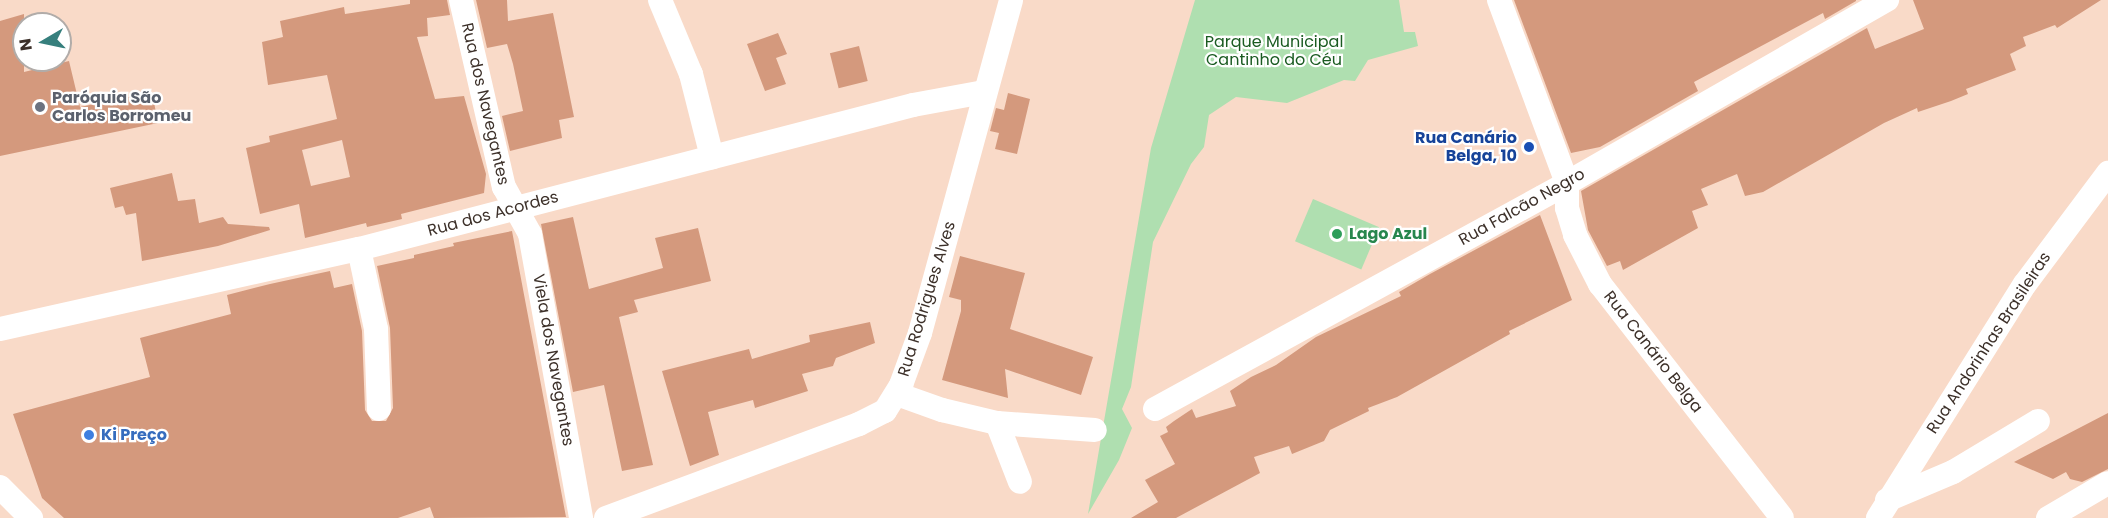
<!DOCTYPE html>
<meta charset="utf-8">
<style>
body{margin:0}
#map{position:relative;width:2108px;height:518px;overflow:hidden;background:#f9dac8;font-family:Poppins,sans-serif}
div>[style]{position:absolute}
.green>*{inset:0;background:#afdfb0;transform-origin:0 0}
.building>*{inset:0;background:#d4997d;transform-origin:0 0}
.minor>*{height:24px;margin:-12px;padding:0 12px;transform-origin:12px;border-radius:12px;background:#fff}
.dots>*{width:16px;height:16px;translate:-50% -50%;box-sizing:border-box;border:3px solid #fff;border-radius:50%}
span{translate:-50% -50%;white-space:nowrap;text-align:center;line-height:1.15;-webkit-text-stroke:4.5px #fff;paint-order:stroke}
.park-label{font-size:16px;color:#1a5b21}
.worship-label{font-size:16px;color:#5b616d;font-weight:700}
.left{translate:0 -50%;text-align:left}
.street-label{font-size:16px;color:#3c3029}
.transit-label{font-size:16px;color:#164399;font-weight:700}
.right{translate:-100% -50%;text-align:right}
.leisure-label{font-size:16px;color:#27864d;font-weight:700}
.shop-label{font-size:16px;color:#366cbe;font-weight:700}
.north{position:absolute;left:12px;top:12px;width:60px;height:60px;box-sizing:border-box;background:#fff;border:2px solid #b1aca9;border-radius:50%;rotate:261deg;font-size:16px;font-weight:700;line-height:24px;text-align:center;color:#3c3029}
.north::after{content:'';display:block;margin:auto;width:21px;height:27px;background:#367f7d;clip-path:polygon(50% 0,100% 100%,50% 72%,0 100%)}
</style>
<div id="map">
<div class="green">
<i style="clip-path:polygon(1195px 0,1399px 0,1404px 32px,1415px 32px,1418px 46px,1368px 60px,1355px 81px,1344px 80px,1287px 103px,1236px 97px,1209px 115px,1204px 147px,1191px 164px,1153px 242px,1131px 387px,1122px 409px,1132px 428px,1119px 460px,1088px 514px,1151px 148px)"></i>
<i style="left:1313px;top:199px;width:72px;height:46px;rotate:23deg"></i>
</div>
<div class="building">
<i style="clip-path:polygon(evenodd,410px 0,447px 0,450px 15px,427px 18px,428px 36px,417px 37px,435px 99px,464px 96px,486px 174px,484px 193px,401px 214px,402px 219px,367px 227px,366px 223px,305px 238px,299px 204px,260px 214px,246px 148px,270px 142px,269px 136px,337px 119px,327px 75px,268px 85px,262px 42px,283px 37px,280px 21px,344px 7px,345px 14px,410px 4px,410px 0,342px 140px,350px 177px,311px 186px,302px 150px,342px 140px)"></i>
<i style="clip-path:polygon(476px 0,507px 0,508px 21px,553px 13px,574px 117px,559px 120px,562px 138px,510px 151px,502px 116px,523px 111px,513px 64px,507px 44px,487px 48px)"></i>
<i style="clip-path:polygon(1514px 0,1856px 0,1856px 1px,1825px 19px,1823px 13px,1694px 82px,1698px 91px,1600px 147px,1571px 153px)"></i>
<i style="clip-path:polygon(1913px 0,2101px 0,2057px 28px,2055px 25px,2023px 37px,2026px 46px,2010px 54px,2016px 70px,1966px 89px,1968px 94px,1951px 101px,1918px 112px,1917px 108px,1884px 123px,1763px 192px,1745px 196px,1737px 174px,1701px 189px,1708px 205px,1692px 211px,1698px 228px,1623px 270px,1620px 261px,1607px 266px,1588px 230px,1581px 191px,1867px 28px,1875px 49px,1924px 29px)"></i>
<i style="clip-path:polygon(24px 14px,24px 72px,69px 61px,80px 107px,152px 92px,158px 123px,0 156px,0 21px)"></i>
<i style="clip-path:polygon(778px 33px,787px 54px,776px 58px,786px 84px,765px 91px,747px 44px)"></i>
<i style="left:859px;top:46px;width:36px;height:30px;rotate:76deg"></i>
<i style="clip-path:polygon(1008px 93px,1030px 99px,1017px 154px,995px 149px,999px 133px,990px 131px,996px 108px,1004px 110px)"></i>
<i style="clip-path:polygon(172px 173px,178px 201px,195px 199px,199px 223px,223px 217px,228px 224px,269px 227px,270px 230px,218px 246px,142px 261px,136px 213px,126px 215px,123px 206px,115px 208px,110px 188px)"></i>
<i style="clip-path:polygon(1540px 215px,1572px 300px,1509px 331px,1510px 334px,1397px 397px,1368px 408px,1369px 411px,1330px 430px,1324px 441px,1292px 454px,1289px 446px,1254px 457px,1260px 473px,1176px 518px,1131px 518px,1158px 502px,1145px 480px,1175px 464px,1160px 436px,1168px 432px,1166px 427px,1174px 421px,1192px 409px,1196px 418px,1236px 406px,1230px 391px,1251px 377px,1276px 365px,1316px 337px,1401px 296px,1399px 292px,1430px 274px)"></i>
<i style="clip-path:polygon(573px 217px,589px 289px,663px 268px,655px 238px,698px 228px,711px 281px,634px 300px,638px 312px,619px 317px,653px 465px,622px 471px,604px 385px,573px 392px,541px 224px)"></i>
<i style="clip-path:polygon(512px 231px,566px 517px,434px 518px,430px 507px,398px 518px,64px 518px,42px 498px,13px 414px,150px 377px,140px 338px,231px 314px,227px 295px,270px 284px,330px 271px,334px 288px,352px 284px,362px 331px,365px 410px,372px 421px,386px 421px,393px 408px,390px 328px,377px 266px,414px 258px,414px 255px,454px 246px,453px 243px)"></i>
<i style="clip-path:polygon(960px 256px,1025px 273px,1010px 329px,1093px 357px,1081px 395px,1005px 369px,1008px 398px,942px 380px,961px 311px,961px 300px,949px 297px)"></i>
<i style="clip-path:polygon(870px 322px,875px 343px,836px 358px,833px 366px,802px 374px,808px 391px,755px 408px,753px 400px,708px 412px,719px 455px,690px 466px,662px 371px,749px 349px,752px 359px,810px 342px,809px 335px)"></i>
<i style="clip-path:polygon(2108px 413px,2108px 469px,2082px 482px,2070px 479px,2066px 472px,2053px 479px,2014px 462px)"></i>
</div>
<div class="minor">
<i style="left:461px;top:0;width:192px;rotate:77.1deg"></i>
<i style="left:504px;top:187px;width:54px;rotate:61deg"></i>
<i style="left:530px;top:234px;width:289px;rotate:79.8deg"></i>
<i style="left:660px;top:0;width:80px;rotate:67.3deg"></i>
<i style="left:691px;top:74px;width:86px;rotate:75.8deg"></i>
<i style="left:1499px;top:0;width:195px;rotate:69.6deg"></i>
<i style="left:1567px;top:183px;width:25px;rotate:90deg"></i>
<i style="left:1567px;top:208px;width:28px;rotate:73deg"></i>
<i style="left:1575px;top:235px;width:55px;rotate:63deg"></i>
<i style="left:1600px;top:284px;width:296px;rotate:52.1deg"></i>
<i style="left:359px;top:249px;width:82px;rotate:78deg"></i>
<i style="left:376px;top:329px;width:80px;rotate:87.9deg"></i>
<i style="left:0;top:329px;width:368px;rotate:-12.6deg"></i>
<i style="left:359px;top:249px;width:572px;rotate:-14.57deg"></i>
<i style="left:913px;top:105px;width:72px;rotate:-10.4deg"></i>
<i style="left:897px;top:394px;width:48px;rotate:19.6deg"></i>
<i style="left:942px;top:410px;width:57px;rotate:13.3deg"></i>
<i style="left:997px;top:423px;width:98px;rotate:4.1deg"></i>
<i style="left:1155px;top:409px;width:470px;rotate:-28.7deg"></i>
<i style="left:1567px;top:183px;width:369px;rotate:-29.8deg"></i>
<i style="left:997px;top:423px;width:63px;rotate:68.7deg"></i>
<i style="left:0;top:487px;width:44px;rotate:45deg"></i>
<i style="left:1887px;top:500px;width:72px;rotate:-23deg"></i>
<i style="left:1953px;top:472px;width:99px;rotate:-31deg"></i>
<i style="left:606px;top:518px;width:270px;rotate:-20.4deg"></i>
<i style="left:859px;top:424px;width:29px;rotate:-27deg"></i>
<i style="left:885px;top:411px;width:31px;rotate:-58deg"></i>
<i style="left:901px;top:385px;width:55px;rotate:-69.9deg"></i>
<i style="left:920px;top:333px;width:345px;rotate:-74.7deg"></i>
<i style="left:1878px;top:518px;width:276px;rotate:-57.9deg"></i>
<i style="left:2025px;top:284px;width:139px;rotate:-53.2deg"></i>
<i style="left:2048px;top:518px;width:69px;rotate:-30.3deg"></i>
</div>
<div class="dots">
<i style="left:40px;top:107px;background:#6b7280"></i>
<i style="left:1529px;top:147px;background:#1a4fb4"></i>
<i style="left:1337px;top:234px;background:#2e9e5b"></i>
<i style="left:89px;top:435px;background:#3f7fe0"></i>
</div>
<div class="park-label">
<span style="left:1274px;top:51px">Parque Municipal<br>Cantinho do Céu</span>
</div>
<div class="worship-label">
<span class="left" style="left:52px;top:107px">Paróquia São<br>Carlos Borromeu</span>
</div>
<div class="street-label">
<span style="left:485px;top:104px;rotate:77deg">Rua dos Navegantes</span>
<span style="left:1522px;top:207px;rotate:-29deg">Rua Falcão Negro</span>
<span style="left:493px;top:214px;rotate:-15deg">Rua dos Acordes</span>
<span style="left:927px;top:299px;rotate:-73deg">Rua Rodrigues Alves</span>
<span style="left:1989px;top:343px;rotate:-57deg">Rua Andorinhas Brasileiras</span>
<span style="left:1653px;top:352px;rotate:52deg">Rua Canário Belga</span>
<span style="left:553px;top:360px;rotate:80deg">Viela dos Navegantes</span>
</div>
<div class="transit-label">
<span class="right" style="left:1517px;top:147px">Rua Canário<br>Belga, 10</span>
</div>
<div class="leisure-label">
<span class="left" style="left:1349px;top:234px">Lago Azul</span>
</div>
<div class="shop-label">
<span class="left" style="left:101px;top:435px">Ki Preço</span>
</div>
<div class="north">N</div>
</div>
